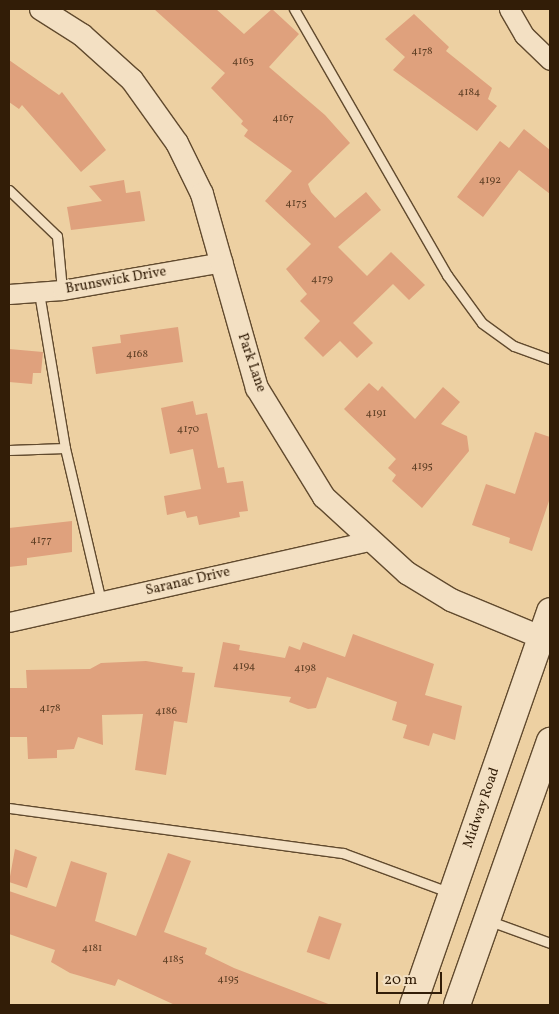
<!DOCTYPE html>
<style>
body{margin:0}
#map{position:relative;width:559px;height:1014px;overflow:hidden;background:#edd0a2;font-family:Vollkorn,serif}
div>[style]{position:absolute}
.building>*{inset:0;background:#dfa17d;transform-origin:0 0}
.roads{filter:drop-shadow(1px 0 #614a2e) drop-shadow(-1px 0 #614a2e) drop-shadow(0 1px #614a2e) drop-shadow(0 -1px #614a2e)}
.service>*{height:9px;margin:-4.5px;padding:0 4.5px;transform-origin:4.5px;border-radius:4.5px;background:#f3e0c3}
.minor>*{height:19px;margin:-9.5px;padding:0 9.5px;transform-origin:9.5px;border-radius:9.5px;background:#f3e0c3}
.tertiary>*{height:22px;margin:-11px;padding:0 11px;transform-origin:11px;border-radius:11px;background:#f3e0c3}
.secondary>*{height:26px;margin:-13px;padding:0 13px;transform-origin:13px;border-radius:13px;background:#f3e0c3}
span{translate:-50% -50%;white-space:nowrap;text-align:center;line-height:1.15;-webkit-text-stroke:4px #f3e0c3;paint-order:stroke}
.number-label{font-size:11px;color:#5d3e24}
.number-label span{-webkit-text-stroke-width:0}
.street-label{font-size:14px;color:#321d07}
.frame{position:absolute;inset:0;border:10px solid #321d07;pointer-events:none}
.scale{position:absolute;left:376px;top:972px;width:66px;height:22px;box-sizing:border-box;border:2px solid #321d07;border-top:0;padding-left:6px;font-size:15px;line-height:18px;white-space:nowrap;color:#321d07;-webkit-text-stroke:4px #f3e0c3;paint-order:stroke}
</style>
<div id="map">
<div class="building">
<i style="clip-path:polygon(154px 9px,216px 9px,244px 34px,272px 9px,299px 34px,269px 67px,325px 115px,350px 143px,308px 184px,311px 192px,335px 218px,366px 192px,381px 210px,338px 247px,367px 276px,391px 252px,425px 285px,409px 300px,393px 284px,353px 323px,373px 343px,357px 358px,340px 341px,323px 357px,304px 338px,320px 321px,300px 301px,307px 294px,286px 269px,311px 244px,265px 201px,292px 171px,244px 136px,248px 130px,241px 124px,243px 121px,211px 88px,225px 73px)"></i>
<i style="clip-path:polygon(414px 14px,449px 47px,446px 51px,492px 88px,488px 99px,497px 106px,477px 131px,393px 70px,405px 57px,385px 39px)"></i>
<i style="clip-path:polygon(9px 60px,59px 95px,62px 92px,106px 150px,81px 172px,22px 105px,19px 109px,9px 102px)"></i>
<i style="clip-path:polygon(524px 129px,550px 150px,550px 194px,519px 170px,483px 217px,457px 197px,500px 141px,509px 148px)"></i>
<i style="clip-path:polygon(124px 180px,126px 193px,140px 191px,145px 221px,71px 230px,67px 207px,102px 201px,89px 186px)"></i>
<i style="clip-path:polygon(178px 327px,183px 362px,96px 374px,92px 347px,121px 343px,120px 335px)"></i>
<i style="clip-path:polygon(9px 349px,43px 352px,41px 373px,33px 373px,32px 384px,9px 382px)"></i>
<i style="clip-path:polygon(369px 383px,378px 391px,382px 386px,415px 419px,443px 387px,460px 402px,441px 424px,467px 436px,469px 451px,422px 508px,392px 481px,396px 475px,388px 468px,396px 459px,344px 409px)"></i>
<i style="clip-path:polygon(193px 401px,196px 415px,207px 413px,218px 468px,224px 467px,227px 483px,243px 481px,248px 511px,239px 512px,240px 517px,199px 525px,197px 516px,187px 518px,185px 511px,167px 515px,164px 496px,201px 489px,193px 449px,170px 454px,161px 408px)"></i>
<i style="clip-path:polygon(535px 432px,550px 437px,550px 498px,532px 551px,509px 543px,510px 538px,472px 525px,486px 484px,515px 494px)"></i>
<i style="clip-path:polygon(72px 521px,72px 552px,27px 558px,27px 565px,9px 567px,9px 528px)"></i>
<i style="clip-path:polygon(353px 634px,434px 664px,425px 695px,462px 706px,455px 740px,433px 733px,429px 746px,403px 738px,407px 725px,392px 720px,397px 702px,327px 677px,316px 708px,308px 709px,289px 702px,291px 697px,214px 687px,223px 642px,240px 645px,239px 650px,285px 658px,289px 646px,300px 650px,303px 642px,345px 657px)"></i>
<i style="clip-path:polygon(146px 661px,183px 667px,182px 672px,195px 673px,187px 723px,174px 721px,166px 775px,135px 770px,143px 714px,102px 715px,103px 745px,78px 737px,74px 749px,57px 750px,57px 758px,28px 759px,27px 737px,9px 737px,9px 688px,27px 688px,26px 670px,90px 669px,101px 663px)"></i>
<i style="clip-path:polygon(15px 849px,37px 857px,27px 888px,9px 882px)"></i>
<i style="clip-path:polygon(168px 853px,191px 861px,164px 932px,207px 948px,205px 954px,234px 968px,331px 1005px,175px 1005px,118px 979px,115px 986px,70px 973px,51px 962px,55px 950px,9px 934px,9px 891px,56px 907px,71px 861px,107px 873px,95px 921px,136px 936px)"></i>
<i style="left:319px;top:916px;width:24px;height:38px;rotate:19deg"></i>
</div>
<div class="roads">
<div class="service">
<i style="left:294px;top:9px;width:307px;rotate:60.1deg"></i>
<i style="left:447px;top:275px;width:59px;rotate:53.9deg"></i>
<i style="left:482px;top:323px;width:39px;rotate:36deg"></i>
<i style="left:514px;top:346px;width:38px;rotate:20deg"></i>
<i style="left:9px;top:190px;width:66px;rotate:43.8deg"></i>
<i style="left:57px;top:236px;width:54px;rotate:84.7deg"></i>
<i style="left:65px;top:448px;width:158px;rotate:76.8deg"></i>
<i style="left:9px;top:450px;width:56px;rotate:-2deg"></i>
<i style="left:65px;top:448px;width:158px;rotate:-99.5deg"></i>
<i style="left:9px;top:808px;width:337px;rotate:7.7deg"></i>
<i style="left:343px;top:853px;width:115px;rotate:20.3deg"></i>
<i style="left:490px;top:921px;width:64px;rotate:20.1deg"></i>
</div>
<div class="minor">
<i style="left:509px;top:9px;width:30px;rotate:60deg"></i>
<i style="left:524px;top:35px;width:36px;rotate:44deg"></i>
<i style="left:9px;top:294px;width:53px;rotate:-4.3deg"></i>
<i style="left:62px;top:290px;width:163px;rotate:-9.9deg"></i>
<i style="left:9px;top:622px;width:367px;rotate:-12.7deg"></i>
</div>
<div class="tertiary">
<i style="left:41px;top:9px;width:49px;rotate:32.4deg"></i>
<i style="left:82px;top:35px;width:67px;rotate:42deg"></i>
<i style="left:132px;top:80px;width:77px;rotate:54.5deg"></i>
<i style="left:177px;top:143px;width:57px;rotate:63.9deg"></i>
<i style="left:202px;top:194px;width:202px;rotate:74.2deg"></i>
<i style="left:257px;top:388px;width:128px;rotate:58.4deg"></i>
<i style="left:324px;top:497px;width:113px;rotate:42.5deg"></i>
<i style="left:407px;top:573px;width:52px;rotate:31.5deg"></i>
<i style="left:451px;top:600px;width:107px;rotate:22.5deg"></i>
</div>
<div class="secondary">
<i style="left:413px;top:1005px;width:417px;rotate:-70.8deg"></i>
<i style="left:457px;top:1005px;width:280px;rotate:-70.6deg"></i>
</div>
</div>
<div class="number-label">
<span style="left:422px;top:52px">4178</span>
<span style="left:243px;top:62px">4163</span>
<span style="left:469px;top:93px">4184</span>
<span style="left:283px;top:119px">4167</span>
<span style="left:490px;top:181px">4192</span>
<span style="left:296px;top:204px">4175</span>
<span style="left:322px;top:280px">4179</span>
<span style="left:137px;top:355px">4168</span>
<span style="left:376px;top:414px">4191</span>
<span style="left:188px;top:430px">4170</span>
<span style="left:422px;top:467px">4195</span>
<span style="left:41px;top:541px">4177</span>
<span style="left:244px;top:667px">4194</span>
<span style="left:305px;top:669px">4198</span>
<span style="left:50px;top:709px">4178</span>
<span style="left:166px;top:712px">4186</span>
<span style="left:92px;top:949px">4181</span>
<span style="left:173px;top:960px">4185</span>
<span style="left:228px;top:980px">4195</span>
</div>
<div class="street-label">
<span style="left:116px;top:281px;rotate:-10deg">Brunswick Drive</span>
<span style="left:251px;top:363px;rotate:71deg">Park Lane</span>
<span style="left:188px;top:582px;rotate:-13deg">Saranac Drive</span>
<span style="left:482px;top:808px;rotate:-71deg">Midway Road</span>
</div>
<div class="frame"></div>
<div class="scale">20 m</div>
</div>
